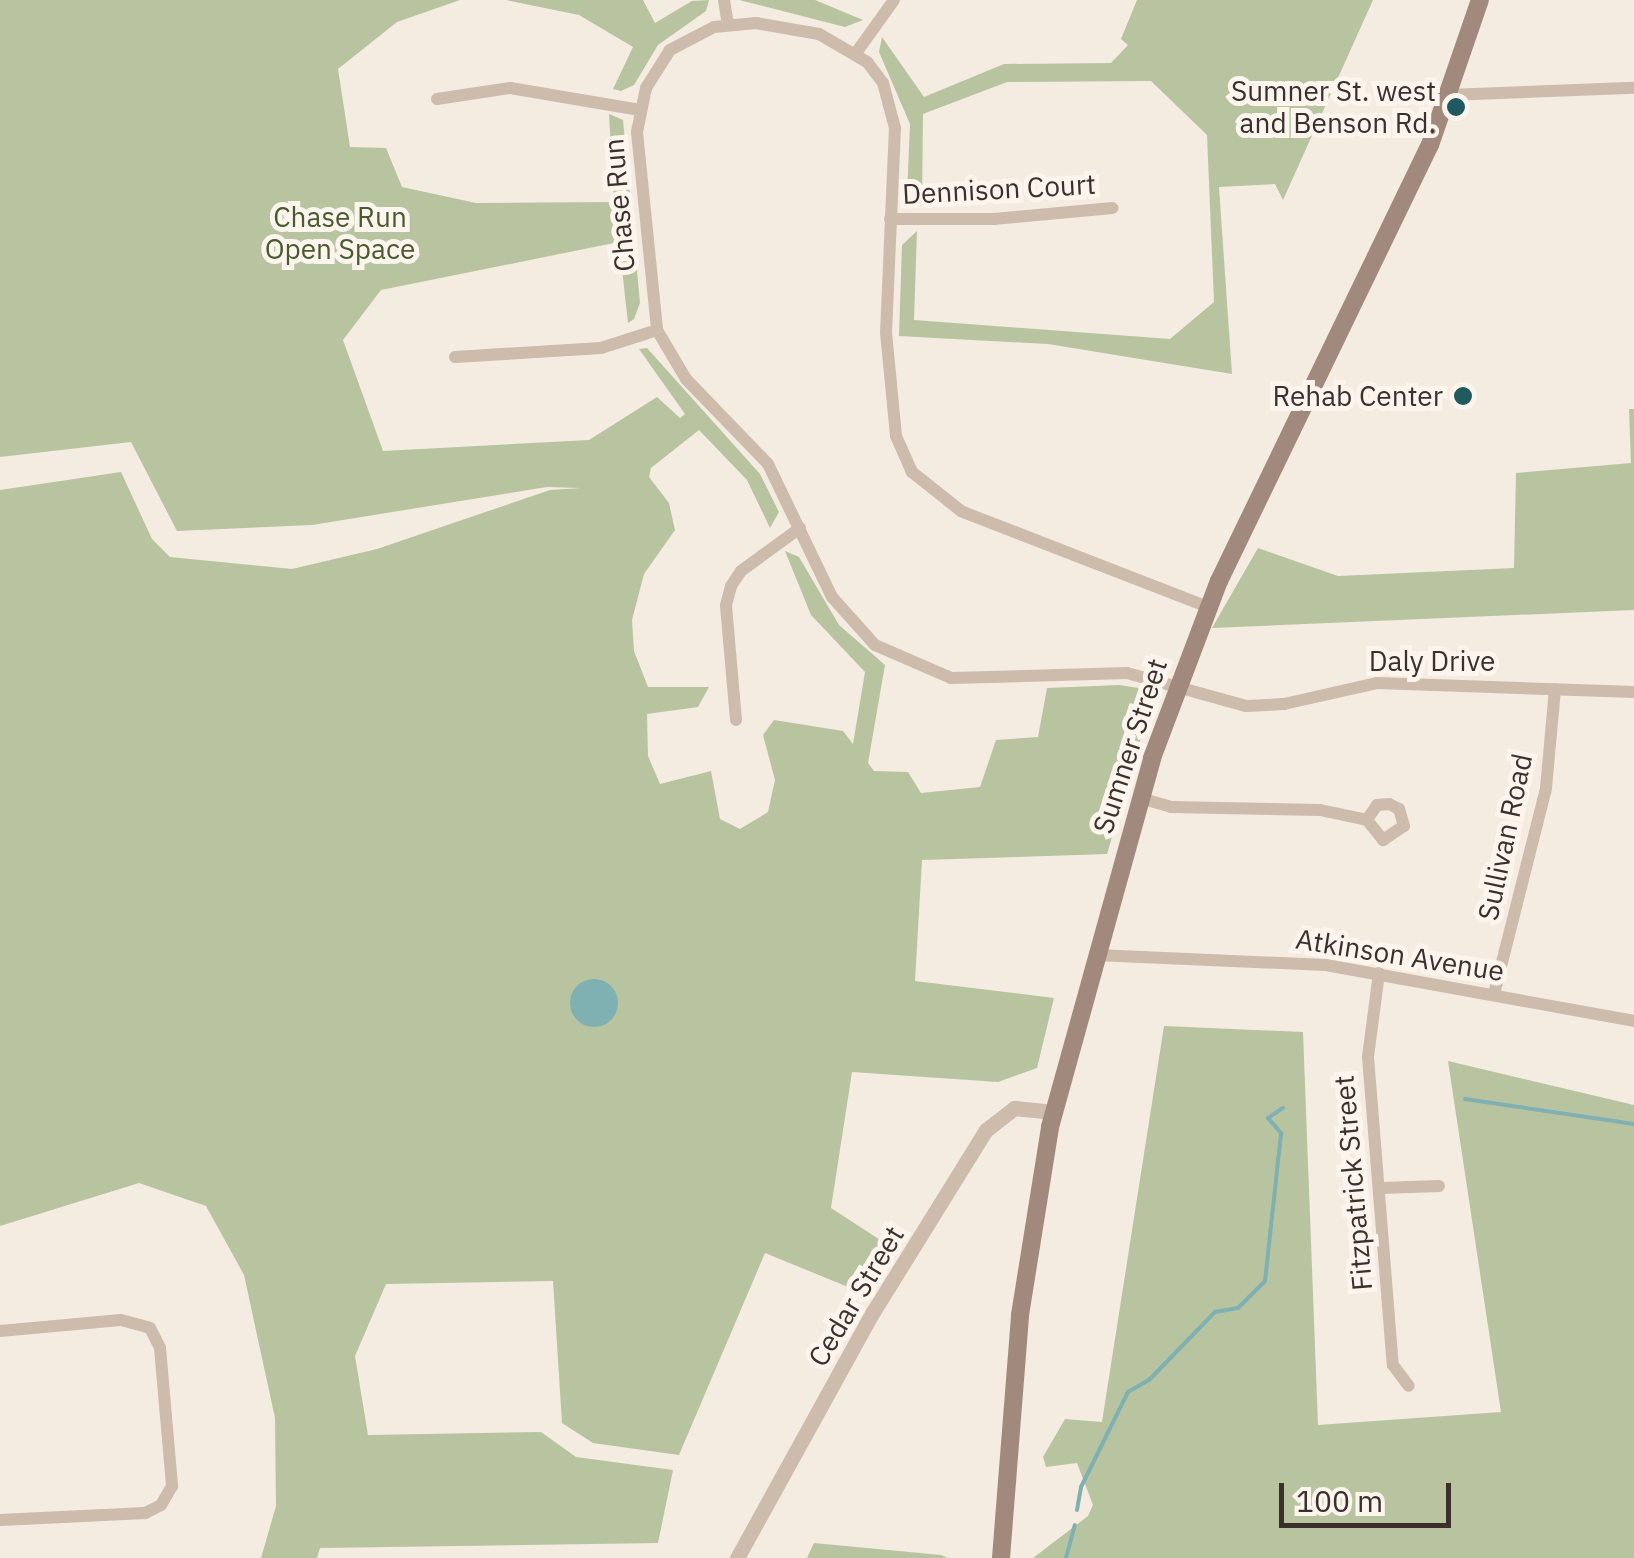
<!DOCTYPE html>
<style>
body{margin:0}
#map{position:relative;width:1634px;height:1558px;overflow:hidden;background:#f4ebe1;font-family:"IBM Plex Sans",sans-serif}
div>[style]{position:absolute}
.green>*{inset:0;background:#b8c4a0}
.water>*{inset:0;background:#7fb0b2}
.round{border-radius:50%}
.stream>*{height:4px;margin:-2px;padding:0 2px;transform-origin:2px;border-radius:2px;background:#7fb0b2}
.minor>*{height:12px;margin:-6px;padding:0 6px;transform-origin:6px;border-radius:6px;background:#cdbbac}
.tertiary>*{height:15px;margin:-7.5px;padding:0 7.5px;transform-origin:7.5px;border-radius:7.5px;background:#cdbbac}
.secondary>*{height:18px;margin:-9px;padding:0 9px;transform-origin:9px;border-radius:9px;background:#a18a7d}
.dots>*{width:28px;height:28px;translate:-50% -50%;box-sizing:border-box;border:5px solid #fbf5ee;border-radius:50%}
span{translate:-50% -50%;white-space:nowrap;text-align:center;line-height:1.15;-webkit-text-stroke:10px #fbf5ee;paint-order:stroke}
.poi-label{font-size:28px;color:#3b302b}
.right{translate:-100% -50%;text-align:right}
.street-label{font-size:28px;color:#3b302b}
.park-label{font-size:28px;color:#4a5a2e}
.scale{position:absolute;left:1279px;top:1483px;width:172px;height:45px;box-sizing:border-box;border:5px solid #3b302b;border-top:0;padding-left:12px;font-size:30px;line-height:35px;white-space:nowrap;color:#3b302b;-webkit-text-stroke:8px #fbf5ee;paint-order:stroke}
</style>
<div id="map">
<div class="green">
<i style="clip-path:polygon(0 0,460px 0,397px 22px,338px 69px,350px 147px,386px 148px,402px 187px,476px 203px,614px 202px,609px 114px,623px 120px,640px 303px,634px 319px,628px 323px,619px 242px,381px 290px,343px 340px,383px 451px,589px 440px,657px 397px,680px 418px,685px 414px,639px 349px,647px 348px,760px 474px,779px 512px,770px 528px,747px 480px,699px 430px,651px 468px,649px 477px,669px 503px,675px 530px,644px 574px,632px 620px,634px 651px,648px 687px,709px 687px,698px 707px,647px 714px,648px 756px,660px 784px,711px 771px,720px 819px,740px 829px,768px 812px,775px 780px,763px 735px,774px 720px,843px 731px,853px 744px,865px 672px,811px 615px,785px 551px,799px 557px,839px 625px,885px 665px,868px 763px,874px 771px,908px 772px,921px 793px,980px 787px,996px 740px,1038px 737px,1047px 688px,1119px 685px,1145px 689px,1153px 697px,1107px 854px,922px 860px,915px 981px,1054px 998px,1037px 1068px,998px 1082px,852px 1072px,831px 1208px,888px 1245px,858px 1291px,765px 1253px,679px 1455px,593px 1443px,562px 1423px,553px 1281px,386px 1284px,355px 1356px,368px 1435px,541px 1432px,576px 1457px,673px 1470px,658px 1543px,320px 1548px,317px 1558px,261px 1558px,276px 1506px,275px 1418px,244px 1275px,206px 1206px,139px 1183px,0 1226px,0 490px,121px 472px,152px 539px,170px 557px,292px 569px,377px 549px,550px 490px,581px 488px,547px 487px,312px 525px,177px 531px,131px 442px,0 457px)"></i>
<i style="clip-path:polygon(506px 0,643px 0,655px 23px,692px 1px,709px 0,706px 11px,658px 45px,634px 85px,621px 91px,613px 89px,633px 47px,579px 15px)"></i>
<i style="clip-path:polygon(739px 0,815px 0,863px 20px,845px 27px)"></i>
<i style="clip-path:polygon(1137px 0,1373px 0,1283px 200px,1275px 184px,1219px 187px,1232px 374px,1048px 344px,899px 336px,902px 245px,917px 231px,914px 320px,1170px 339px,1214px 302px,1207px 135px,1151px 81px,1007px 82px,923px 114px,922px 204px,907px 194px,910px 124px,879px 52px,882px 37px,924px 97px,1004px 64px,1111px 63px,1128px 45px,1121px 39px)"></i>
<i style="clip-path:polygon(1629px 409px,1634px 409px,1634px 610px,1212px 628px,1258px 548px,1338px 576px,1514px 568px,1516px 473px,1631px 463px)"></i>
<i style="clip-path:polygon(1164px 1026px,1303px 1032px,1318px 1425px,1501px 1412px,1448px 1061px,1634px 1105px,1634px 1558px,1033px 1558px,1088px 1516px,1093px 1505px,1077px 1463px,1046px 1467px,1043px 1457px,1065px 1419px,1102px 1422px)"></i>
<i style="clip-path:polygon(814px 1543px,941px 1555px,948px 1558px,807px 1558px)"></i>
</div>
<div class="water">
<i class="round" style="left:570px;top:979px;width:48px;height:48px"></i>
</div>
<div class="stream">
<i style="left:1465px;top:1099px;width:171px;rotate:8.4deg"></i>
<i style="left:1077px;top:1510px;width:23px;rotate:-80deg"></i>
<i style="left:1081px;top:1487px;width:106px;rotate:-63.7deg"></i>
<i style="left:1128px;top:1392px;width:24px;rotate:-30deg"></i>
<i style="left:1149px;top:1380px;width:95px;rotate:-45.9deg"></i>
<i style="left:1215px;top:1312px;width:23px;rotate:-10deg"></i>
<i style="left:1238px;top:1308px;width:38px;rotate:-45deg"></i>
<i style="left:1265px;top:1281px;width:149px;rotate:-83.8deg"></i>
<i style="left:1281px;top:1133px;width:20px;rotate:-131deg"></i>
<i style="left:1268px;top:1118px;width:18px;rotate:-34deg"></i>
<i style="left:1066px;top:1558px;width:34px;rotate:-75deg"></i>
</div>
<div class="minor">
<i style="left:724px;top:0;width:24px;rotate:81deg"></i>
<i style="left:856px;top:53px;width:65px;rotate:-54.4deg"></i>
<i style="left:1448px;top:95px;width:186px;rotate:-2.2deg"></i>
<i style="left:437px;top:99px;width:74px;rotate:-8.6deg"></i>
<i style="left:510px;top:88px;width:132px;rotate:9.6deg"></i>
<i style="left:890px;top:219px;width:104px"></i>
<i style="left:994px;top:219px;width:119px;rotate:-5.3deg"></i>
<i style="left:455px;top:357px;width:146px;rotate:-3.5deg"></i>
<i style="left:601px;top:348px;width:59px;rotate:-17.8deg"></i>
<i style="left:1208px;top:607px;width:265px;rotate:-158.8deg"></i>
<i style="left:961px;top:511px;width:63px;rotate:-141.5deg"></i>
<i style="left:912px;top:472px;width:39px;rotate:-114deg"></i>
<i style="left:896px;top:436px;width:103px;rotate:-95.5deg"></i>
<i style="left:886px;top:333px;width:205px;rotate:-87.5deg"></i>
<i style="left:895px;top:128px;width:47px;rotate:-104.9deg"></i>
<i style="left:883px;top:83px;width:26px;rotate:-127deg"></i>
<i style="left:867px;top:62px;width:56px;rotate:-149.7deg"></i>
<i style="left:819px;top:34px;width:64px;rotate:-170.1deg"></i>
<i style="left:756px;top:23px;width:42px;rotate:174.6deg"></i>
<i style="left:714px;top:27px;width:50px;rotate:152.4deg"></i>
<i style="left:670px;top:50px;width:45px;rotate:122.3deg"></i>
<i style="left:646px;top:88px;width:45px;rotate:101.6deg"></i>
<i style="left:637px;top:132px;width:199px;rotate:84.2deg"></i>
<i style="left:657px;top:330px;width:57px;rotate:59.4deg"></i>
<i style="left:686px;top:379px;width:118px;rotate:46deg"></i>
<i style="left:768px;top:464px;width:148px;rotate:64.3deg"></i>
<i style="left:832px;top:597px;width:64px;rotate:48.1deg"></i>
<i style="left:875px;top:645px;width:83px;rotate:23.5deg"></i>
<i style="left:951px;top:678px;width:176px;rotate:-1.6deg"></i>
<i style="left:1127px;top:673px;width:123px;rotate:15.5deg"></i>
<i style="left:1246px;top:706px;width:38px;rotate:-3deg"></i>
<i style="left:1284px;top:704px;width:95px;rotate:-12.7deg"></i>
<i style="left:1377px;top:683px;width:257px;rotate:2deg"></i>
<i style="left:736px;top:720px;width:115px;rotate:-95deg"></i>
<i style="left:726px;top:605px;width:20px;rotate:-75deg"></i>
<i style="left:731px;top:586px;width:18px;rotate:-56deg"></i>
<i style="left:741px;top:571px;width:73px;rotate:-36.1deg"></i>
<i style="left:1140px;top:798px;width:32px;rotate:16deg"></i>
<i style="left:1171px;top:807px;width:149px;rotate:1.2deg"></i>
<i style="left:1320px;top:810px;width:48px;rotate:12deg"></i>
<i style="left:1367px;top:820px;width:26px;rotate:51deg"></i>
<i style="left:1383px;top:840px;width:25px;rotate:-34deg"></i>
<i style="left:1404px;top:826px;width:18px;rotate:-106deg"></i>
<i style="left:1399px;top:809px;width:11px;rotate:-153deg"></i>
<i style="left:1389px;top:804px;width:12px;rotate:175deg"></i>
<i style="left:1377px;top:805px;width:18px;rotate:124deg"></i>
<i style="left:1096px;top:955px;width:230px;rotate:2.5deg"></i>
<i style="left:1326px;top:965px;width:313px;rotate:10.3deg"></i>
<i style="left:1379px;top:973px;width:85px;rotate:97.5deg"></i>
<i style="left:1368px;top:1057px;width:309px;rotate:85.4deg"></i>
<i style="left:1393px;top:1365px;width:26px;rotate:53deg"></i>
<i style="left:1494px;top:994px;width:212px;rotate:-75.8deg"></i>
<i style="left:1546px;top:788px;width:99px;rotate:-84.8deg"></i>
<i style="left:1382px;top:1188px;width:57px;rotate:-2deg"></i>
<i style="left:0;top:1331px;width:121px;rotate:-5.2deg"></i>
<i style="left:121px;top:1320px;width:30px;rotate:15deg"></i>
<i style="left:150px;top:1328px;width:22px;rotate:63deg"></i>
<i style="left:160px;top:1348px;width:139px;rotate:85deg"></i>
<i style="left:172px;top:1486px;width:22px;rotate:120deg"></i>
<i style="left:161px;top:1505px;width:18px;rotate:153deg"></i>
<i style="left:145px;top:1513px;width:145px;rotate:177.2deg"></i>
</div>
<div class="tertiary">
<i style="left:737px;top:1558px;width:281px;rotate:-61.1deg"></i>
<i style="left:873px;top:1312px;width:214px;rotate:-58.2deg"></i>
<i style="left:986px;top:1130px;width:36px;rotate:-38deg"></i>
<i style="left:1014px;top:1108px;width:40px;rotate:5.7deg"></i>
</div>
<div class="secondary">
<i style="left:1001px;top:1558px;width:244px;rotate:-85.5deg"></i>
<i style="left:1020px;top:1315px;width:190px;rotate:-80.9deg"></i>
<i style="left:1050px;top:1127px;width:383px;rotate:-74.5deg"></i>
<i style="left:1152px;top:758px;width:189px;rotate:-69.3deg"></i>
<i style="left:1219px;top:581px;width:484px;rotate:-64.2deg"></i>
<i style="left:1430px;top:145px;width:153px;rotate:-71deg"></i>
</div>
<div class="dots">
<i style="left:1456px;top:107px;background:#1f5a5e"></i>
<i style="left:1463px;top:396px;background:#1f5a5e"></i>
</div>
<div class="poi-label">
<span class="right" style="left:1436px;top:107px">Sumner St. west<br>and Benson Rd.</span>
<span class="right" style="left:1443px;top:396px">Rehab Center</span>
</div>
<div class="street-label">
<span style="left:999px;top:189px;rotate:-3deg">Dennison Court</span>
<span style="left:619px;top:205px;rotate:-95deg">Chase Run</span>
<span style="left:1432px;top:661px">Daly Drive</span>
<span style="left:1130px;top:746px;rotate:-72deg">Sumner Street</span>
<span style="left:1505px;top:837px;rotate:-78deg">Sullivan Road</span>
<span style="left:1400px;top:955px;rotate:9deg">Atkinson Avenue</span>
<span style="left:1353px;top:1183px;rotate:-95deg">Fitzpatrick Street</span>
<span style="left:856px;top:1296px;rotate:-59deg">Cedar Street</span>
</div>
<div class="park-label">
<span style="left:340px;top:233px">Chase Run<br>Open Space</span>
</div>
<div class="scale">100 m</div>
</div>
